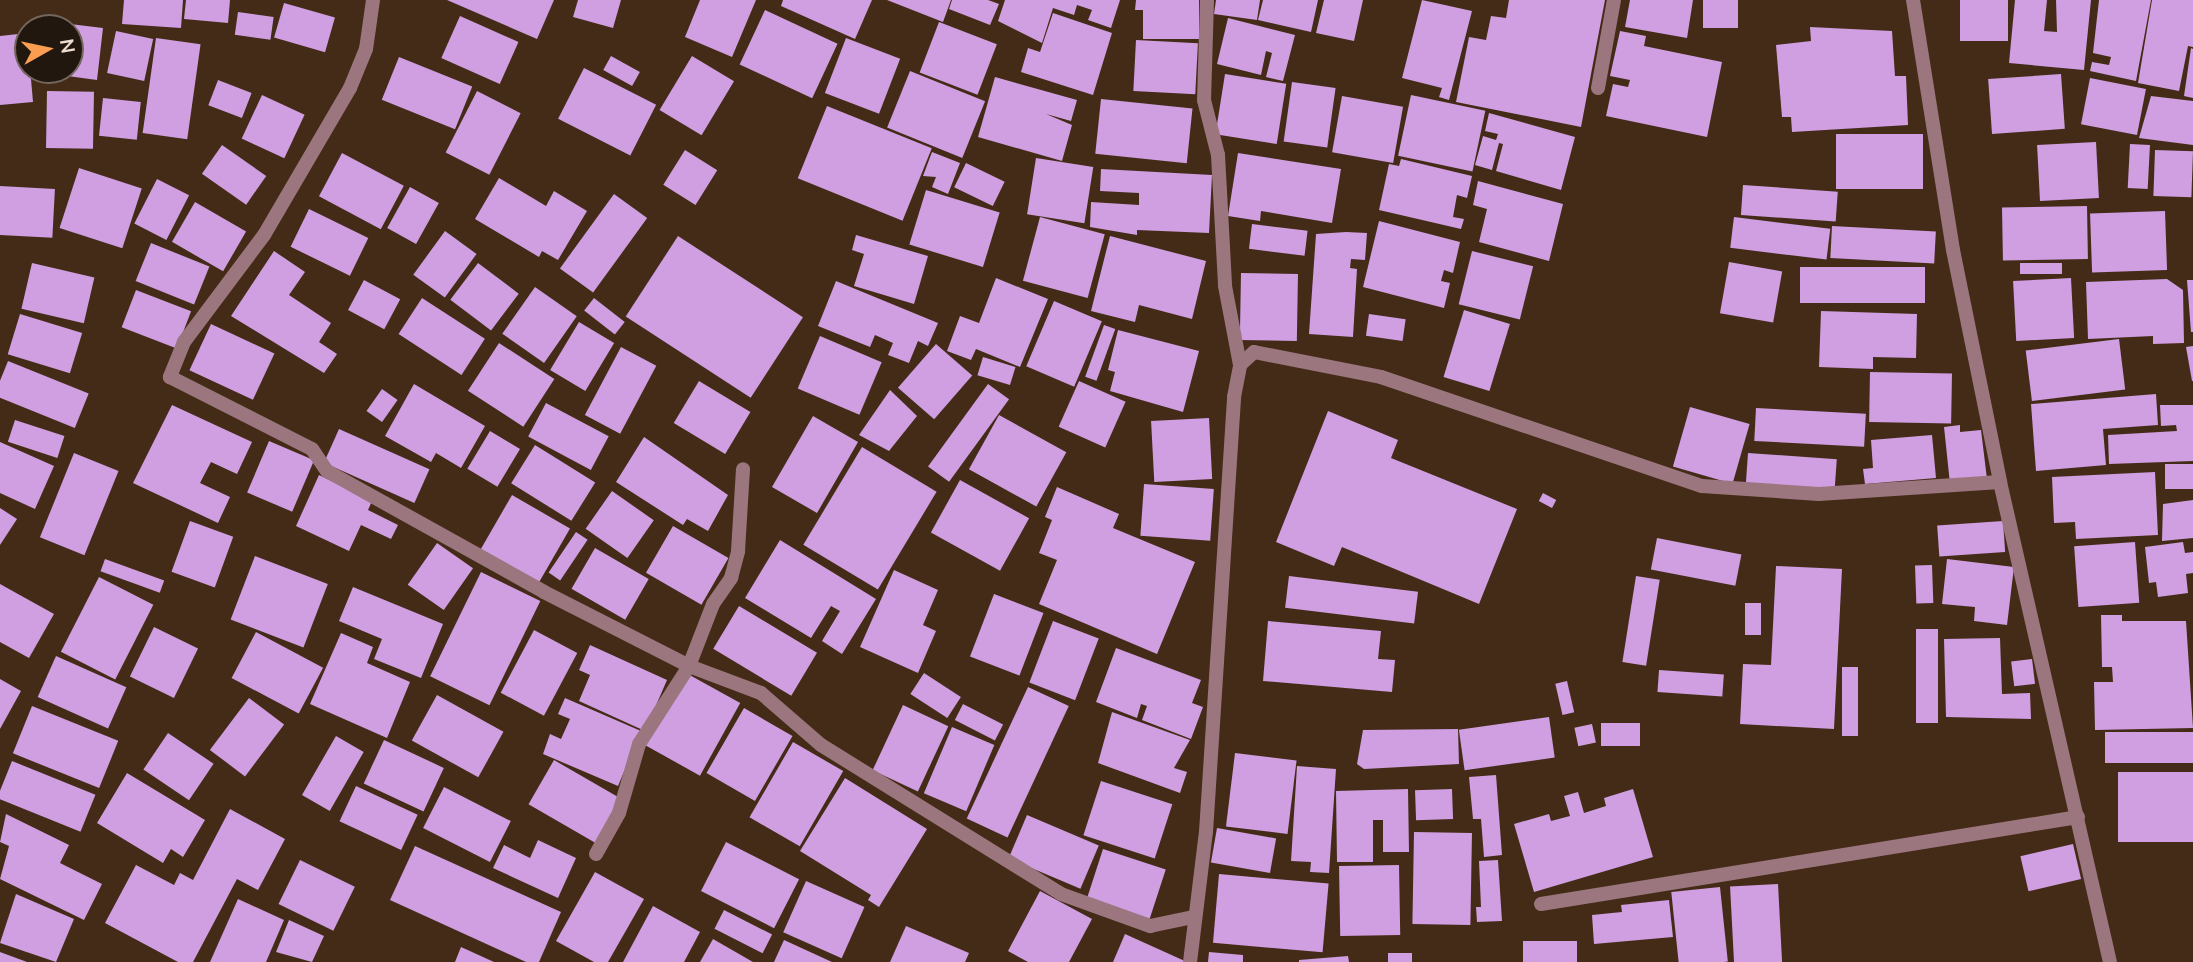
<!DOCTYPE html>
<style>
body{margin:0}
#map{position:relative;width:2193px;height:962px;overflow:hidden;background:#442b17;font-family:Mulish,sans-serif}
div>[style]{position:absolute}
.building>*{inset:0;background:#cf9fe1;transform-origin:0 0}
.lane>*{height:14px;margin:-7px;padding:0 7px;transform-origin:7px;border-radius:7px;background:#9b767e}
.street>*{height:14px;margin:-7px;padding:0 7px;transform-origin:7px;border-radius:7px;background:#9b767e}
span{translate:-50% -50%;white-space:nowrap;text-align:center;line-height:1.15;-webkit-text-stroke:7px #22170e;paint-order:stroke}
.north{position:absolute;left:14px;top:14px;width:70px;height:70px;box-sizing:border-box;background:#22170e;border:2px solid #73665c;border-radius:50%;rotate:81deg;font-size:19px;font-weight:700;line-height:28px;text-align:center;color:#eddcd0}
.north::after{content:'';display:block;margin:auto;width:24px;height:32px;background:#fb9e51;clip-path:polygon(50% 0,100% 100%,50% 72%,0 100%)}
</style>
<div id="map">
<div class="building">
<i style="clip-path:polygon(124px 0,183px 0,181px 28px,122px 24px)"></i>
<i style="clip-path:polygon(186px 0,230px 0,228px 23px,184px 19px)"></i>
<i style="clip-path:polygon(447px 0,554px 0,537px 39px)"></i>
<i style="clip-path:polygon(578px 0,621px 0,613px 28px,573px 17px)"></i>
<i style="clip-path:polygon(700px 0,756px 0,732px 57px,685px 37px)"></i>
<i style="clip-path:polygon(783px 0,872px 0,855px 39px,781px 6px)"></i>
<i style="clip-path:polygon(887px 0,951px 0,943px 22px)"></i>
<i style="clip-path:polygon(952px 0,988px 0,999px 4px,990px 25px,949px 9px)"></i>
<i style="clip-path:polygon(1005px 0,1120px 0,1111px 28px,1088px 20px,1092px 10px,1077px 5px,1074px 15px,1053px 8px,1042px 43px,998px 21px)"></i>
<i style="clip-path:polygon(1136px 0,1199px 0,1199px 39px,1143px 39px,1143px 10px,1135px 10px)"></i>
<i style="clip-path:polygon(1216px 0,1260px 0,1257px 20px,1214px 14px)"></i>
<i style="clip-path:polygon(1263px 0,1318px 0,1311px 32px,1258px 20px)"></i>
<i style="clip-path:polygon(1324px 0,1363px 0,1354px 41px,1316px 33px)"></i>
<i style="clip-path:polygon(1422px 0,1472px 11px,1449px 100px,1439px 97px,1442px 88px,1402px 78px)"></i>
<i style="clip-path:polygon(1509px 0,1605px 0,1581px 127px,1456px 102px,1469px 37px,1486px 40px,1491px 16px,1506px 18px)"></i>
<i style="clip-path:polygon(1630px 0,1693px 0,1687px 38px,1625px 27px)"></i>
<i style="left:1703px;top:0;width:35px;height:28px"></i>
<i style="left:1960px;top:0;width:48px;height:41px"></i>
<i style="clip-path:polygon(2015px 0,2047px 0,2044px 31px,2057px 32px,2056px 0,2091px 0,2084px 70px,2009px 63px)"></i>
<i style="clip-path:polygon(2099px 0,2151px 0,2136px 81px,2090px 71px,2092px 62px,2109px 65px,2111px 57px,2093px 53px)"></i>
<i style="clip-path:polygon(2152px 0,2193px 0,2193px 47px,2188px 46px,2179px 91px,2138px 83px)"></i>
<i style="left:284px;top:3px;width:53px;height:36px;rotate:16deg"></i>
<i style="left:765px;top:10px;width:80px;height:60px;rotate:25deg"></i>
<i style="left:238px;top:12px;width:36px;height:23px;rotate:8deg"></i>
<i style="clip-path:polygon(1053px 13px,1112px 33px,1093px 95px,1021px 72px,1028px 48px,1040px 52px)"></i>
<i style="left:460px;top:16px;width:64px;height:46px;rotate:24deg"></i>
<i style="clip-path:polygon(1228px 18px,1295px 35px,1283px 81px,1266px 77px,1272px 53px,1266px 51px,1261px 75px,1217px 64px)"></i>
<i style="clip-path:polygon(45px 21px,103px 28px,97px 80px,38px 72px,70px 70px,70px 28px,44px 28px)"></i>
<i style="left:939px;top:22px;width:62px;height:54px;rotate:21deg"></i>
<i style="clip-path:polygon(1810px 27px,1892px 31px,1895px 76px,1906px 76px,1908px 125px,1792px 132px,1791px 117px,1782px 117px,1776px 45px,1811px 41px)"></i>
<i style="left:116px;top:31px;width:38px;height:43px;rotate:12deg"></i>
<i style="clip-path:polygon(1620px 31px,1646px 36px,1644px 46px,1722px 62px,1707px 137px,1606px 116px,1613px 84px,1628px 87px,1630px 80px,1610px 76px)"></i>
<i style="clip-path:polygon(27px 33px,33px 102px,0 105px,0 36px)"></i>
<i style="left:156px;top:38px;width:45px;height:96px;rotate:8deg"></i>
<i style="left:846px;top:38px;width:58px;height:59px;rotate:21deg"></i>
<i style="left:1136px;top:40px;width:62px;height:51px;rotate:3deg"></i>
<i style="clip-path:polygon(2191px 48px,2193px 49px,2193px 98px,2184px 96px)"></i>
<i style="left:611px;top:56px;width:33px;height:16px;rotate:29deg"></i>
<i style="left:692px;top:56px;width:49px;height:63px;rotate:31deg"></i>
<i style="left:399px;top:57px;width:79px;height:46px;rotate:22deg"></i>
<i style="left:584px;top:68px;width:81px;height:57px;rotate:27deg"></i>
<i style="left:910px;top:71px;width:81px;height:61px;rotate:22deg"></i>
<i style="left:1225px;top:74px;width:62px;height:61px;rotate:9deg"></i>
<i style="left:2061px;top:74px;width:55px;height:73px;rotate:86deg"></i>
<i style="clip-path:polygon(995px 77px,1077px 100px,1071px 121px,1046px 114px,1072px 125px,1062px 161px,978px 137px)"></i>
<i style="left:2090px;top:78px;width:57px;height:47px;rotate:11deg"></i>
<i style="left:218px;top:80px;width:36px;height:27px;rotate:21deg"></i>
<i style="left:1292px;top:82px;width:44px;height:60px;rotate:8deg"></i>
<i style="left:47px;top:91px;width:47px;height:57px;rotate:1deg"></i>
<i style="left:477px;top:91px;width:49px;height:69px;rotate:27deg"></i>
<i style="left:262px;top:95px;width:47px;height:48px;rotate:25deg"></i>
<i style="left:1411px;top:95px;width:76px;height:62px;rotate:12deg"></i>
<i style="left:1342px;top:96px;width:62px;height:57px;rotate:10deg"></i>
<i style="clip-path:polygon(2151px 96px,2193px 101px,2193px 145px,2139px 138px)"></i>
<i style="left:103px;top:98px;width:38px;height:38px;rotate:6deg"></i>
<i style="left:1101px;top:99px;width:92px;height:55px;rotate:6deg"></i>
<i style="left:827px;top:106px;width:113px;height:78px;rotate:22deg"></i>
<i style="clip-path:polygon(1489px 113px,1575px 137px,1561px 190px,1496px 171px,1503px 144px,1499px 143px,1492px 170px,1475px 165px,1483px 136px,1496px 140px,1498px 134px,1485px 131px)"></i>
<i style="left:1836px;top:134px;width:87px;height:55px"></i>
<i style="left:2096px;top:142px;width:56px;height:59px;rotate:87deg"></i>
<i style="left:2130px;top:144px;width:20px;height:44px;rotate:3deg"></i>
<i style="left:222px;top:145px;width:54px;height:35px;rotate:35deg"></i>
<i style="left:685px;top:150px;width:38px;height:41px;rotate:32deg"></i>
<i style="left:2155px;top:150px;width:38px;height:46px;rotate:2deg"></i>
<i style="clip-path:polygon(932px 152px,960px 163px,948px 194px,932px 187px,936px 177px,923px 176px)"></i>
<i style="left:342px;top:153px;width:70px;height:49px;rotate:28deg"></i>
<i style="clip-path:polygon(1238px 153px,1341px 169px,1332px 223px,1261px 211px,1260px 221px,1228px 216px)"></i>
<i style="left:1036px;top:158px;width:58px;height:57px;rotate:9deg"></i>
<i style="clip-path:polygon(1401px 159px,1472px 176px,1467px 198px,1457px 195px,1453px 217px,1464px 219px,1461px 229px,1379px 210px,1389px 164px,1399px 166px)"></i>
<i style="left:966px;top:163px;width:43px;height:27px;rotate:26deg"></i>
<i style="left:79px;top:168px;width:66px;height:63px;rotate:18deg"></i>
<i style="clip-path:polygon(1101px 169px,1212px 175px,1209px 233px,1137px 230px,1137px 235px,1090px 227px,1091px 202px,1139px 205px,1139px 193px,1100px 191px)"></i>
<i style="clip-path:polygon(499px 178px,546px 206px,554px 191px,587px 211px,558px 260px,542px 251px,539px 257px,475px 219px)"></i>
<i style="left:157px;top:179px;width:36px;height:50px;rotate:27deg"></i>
<i style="clip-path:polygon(1478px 181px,1563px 204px,1549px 261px,1479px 242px,1487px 209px,1473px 205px)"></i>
<i style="left:1743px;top:185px;width:95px;height:30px;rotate:4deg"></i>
<i style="left:0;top:186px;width:55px;height:49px;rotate:3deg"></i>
<i style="left:410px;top:187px;width:33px;height:47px;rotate:29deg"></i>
<i style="left:926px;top:190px;width:77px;height:57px;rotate:17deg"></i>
<i style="left:614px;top:194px;width:41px;height:92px;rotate:36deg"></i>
<i style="left:195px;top:202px;width:59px;height:46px;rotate:30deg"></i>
<i style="left:2087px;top:206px;width:53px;height:85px;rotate:89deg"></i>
<i style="left:309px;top:209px;width:66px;height:42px;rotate:26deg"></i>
<i style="left:2165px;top:211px;width:59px;height:75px;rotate:88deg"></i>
<i style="left:1040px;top:217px;width:67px;height:66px;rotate:15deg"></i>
<i style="left:1734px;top:217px;width:97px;height:31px;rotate:7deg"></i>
<i style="clip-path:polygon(1379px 221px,1460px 242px,1453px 273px,1444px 270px,1441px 281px,1450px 283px,1444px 308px,1363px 287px)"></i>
<i style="left:1252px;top:224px;width:56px;height:25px;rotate:7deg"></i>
<i style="left:1832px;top:226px;width:104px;height:32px;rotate:3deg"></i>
<i style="left:445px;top:231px;width:39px;height:54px;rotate:36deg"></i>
<i style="clip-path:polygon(1346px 232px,1367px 233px,1365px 260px,1351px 259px,1350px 268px,1357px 269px,1353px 337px,1309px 334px,1316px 234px)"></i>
<i style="clip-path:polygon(856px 235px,928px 256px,914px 304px,854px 286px,864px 254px,852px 250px)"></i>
<i style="left:678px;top:236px;width:149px;height:96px;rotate:33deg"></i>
<i style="clip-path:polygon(1110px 236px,1206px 261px,1192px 319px,1139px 305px,1135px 322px,1091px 311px)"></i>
<i style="left:151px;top:243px;width:63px;height:41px;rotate:22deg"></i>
<i style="clip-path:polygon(274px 251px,305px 272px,289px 295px,331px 323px,319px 342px,337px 354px,324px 373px,231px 316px)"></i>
<i style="left:1472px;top:251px;width:63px;height:55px;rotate:14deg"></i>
<i style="left:1729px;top:262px;width:54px;height:52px;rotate:10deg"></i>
<i style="left:32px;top:263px;width:64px;height:47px;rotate:13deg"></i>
<i style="left:478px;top:263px;width:51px;height:46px;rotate:37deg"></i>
<i style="left:2062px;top:263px;width:11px;height:42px;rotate:90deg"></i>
<i style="left:1800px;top:267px;width:125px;height:36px"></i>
<i style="left:1241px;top:273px;width:57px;height:67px;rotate:1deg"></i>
<i style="clip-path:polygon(996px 278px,1048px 299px,1020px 367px,976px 349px,971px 360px,947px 351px,960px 316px,979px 323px)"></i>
<i style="left:2071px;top:278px;width:60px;height:58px;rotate:87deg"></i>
<i style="clip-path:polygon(2167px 279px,2183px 290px,2184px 343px,2153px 344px,2153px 336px,2088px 339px,2086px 282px)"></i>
<i style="left:364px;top:280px;width:41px;height:34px;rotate:28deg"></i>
<i style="clip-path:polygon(2187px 280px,2193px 280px,2193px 332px,2191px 332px)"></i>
<i style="clip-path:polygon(836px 281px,938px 323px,928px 346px,918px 341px,909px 363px,888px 355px,893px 343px,875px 335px,870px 347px,818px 326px)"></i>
<i style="left:535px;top:287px;width:51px;height:57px;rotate:35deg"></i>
<i style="left:136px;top:290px;width:59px;height:40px;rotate:21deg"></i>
<i style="left:422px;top:298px;width:75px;height:43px;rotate:33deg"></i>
<i style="left:594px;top:298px;width:39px;height:16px;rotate:38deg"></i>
<i style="left:1054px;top:301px;width:52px;height:71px;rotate:23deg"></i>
<i style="left:1464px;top:310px;width:48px;height:70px;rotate:17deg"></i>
<i style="clip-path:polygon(1821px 311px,1917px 314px,1916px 358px,1873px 357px,1873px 369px,1819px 367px)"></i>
<i style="left:20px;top:314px;width:65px;height:42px;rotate:17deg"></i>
<i style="left:1369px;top:314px;width:37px;height:22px;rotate:8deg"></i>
<i style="left:579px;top:322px;width:41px;height:56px;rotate:31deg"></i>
<i style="left:211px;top:324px;width:70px;height:51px;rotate:25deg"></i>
<i style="left:1104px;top:325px;width:12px;height:55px;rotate:20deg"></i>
<i style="clip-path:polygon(1118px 330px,1199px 351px,1183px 412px,1110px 391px,1115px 372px,1108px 370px)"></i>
<i style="left:820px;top:336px;width:67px;height:57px;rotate:23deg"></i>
<i style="left:2119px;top:339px;width:51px;height:94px;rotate:83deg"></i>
<i style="left:499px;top:343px;width:66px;height:57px;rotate:33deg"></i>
<i style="left:936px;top:344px;width:48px;height:58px;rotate:41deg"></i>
<i style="clip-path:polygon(2193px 346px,2193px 381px,2192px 381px,2186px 347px)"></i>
<i style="left:621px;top:347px;width:40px;height:77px;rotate:28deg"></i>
<i style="left:983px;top:357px;width:34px;height:19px;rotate:17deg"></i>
<i style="left:8px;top:361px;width:87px;height:37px;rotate:22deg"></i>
<i style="left:1870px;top:372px;width:82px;height:50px;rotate:1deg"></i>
<i style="left:699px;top:381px;width:60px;height:49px;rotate:31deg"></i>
<i style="left:1079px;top:381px;width:51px;height:50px;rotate:24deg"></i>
<i style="clip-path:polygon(414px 384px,485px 426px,461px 468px,436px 453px,431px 462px,385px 436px)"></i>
<i style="left:988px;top:384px;width:26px;height:102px;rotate:36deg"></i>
<i style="left:382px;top:389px;width:19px;height:27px;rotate:35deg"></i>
<i style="clip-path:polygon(890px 390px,917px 416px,889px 451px,859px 435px)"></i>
<i style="clip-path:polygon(2156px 394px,2158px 425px,2103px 429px,2106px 465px,2036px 471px,2031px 404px)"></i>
<i style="left:546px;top:403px;width:71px;height:38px;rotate:28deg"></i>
<i style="clip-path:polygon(172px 405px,252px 442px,237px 474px,211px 462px,200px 483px,230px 497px,218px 523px,133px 483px)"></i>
<i style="clip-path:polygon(2160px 405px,2193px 405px,2193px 461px,2109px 464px,2108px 435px,2177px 431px,2176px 425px,2161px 426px)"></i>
<i style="left:1690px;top:407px;width:62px;height:62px;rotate:16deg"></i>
<i style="left:1756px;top:408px;width:110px;height:33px;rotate:3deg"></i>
<i style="clip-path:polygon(1328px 411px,1398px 440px,1391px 458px,1517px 509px,1479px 604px,1342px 547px,1334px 566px,1276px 542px)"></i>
<i style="left:999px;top:415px;width:77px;height:62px;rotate:29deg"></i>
<i style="left:813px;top:416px;width:52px;height:82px;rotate:30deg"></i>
<i style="left:1209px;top:418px;width:61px;height:58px;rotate:87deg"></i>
<i style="left:15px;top:420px;width:52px;height:23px;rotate:18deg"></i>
<i style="clip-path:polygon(1960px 425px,1960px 432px,1981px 430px,1987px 479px,1950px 484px,1944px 427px)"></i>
<i style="left:339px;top:429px;width:99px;height:37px;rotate:24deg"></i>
<i style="left:490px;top:431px;width:35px;height:44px;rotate:31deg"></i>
<i style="clip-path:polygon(1932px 435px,1936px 478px,1865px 484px,1863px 469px,1873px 468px,1871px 440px)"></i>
<i style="clip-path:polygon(644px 437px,728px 495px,708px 531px,687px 519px,683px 525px,616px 482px)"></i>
<i style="left:269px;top:441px;width:49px;height:56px;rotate:23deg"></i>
<i style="clip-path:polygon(0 442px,54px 466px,35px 509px,0 493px)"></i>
<i style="left:535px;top:445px;width:71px;height:45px;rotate:32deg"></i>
<i style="left:862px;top:447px;width:87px;height:114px;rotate:31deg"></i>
<i style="left:74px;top:453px;width:48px;height:91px;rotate:22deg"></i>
<i style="left:1748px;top:453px;width:89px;height:31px;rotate:4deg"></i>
<i style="left:2193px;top:464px;width:25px;height:28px;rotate:90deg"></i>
<i style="clip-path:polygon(2155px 472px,2158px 535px,2076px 539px,2075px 522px,2054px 523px,2052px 477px)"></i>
<i style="clip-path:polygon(319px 475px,372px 501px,368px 510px,398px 525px,391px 539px,361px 525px,349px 551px,296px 526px)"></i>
<i style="left:960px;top:480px;width:79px;height:60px;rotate:29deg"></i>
<i style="left:1144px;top:484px;width:70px;height:52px;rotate:4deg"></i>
<i style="clip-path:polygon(1057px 487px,1119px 514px,1113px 528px,1195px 562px,1157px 654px,1039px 604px,1057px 560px,1039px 553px,1052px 520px,1045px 517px)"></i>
<i style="left:612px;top:491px;width:51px;height:46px;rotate:35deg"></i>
<i style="left:1543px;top:493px;width:15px;height:9px;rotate:28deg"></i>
<i style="left:512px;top:495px;width:67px;height:64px;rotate:30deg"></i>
<i style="clip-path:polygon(2193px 500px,2193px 538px,2162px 541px,2163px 504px)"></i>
<i style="clip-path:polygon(0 508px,17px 519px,0 545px)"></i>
<i style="left:190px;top:521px;width:46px;height:54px;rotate:20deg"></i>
<i style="left:2003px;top:521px;width:31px;height:66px;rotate:86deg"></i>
<i style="left:673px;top:526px;width:64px;height:54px;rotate:30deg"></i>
<i style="left:576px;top:532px;width:14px;height:49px;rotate:34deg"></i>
<i style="left:1657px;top:538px;width:86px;height:32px;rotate:11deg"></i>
<i style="clip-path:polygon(780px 540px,876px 599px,842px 654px,822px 641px,840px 611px,831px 606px,811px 638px,745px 598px)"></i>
<i style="left:2135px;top:542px;width:61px;height:61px;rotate:86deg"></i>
<i style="clip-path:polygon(2183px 542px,2185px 553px,2193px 552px,2193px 573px,2186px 574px,2188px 593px,2158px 597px,2156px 582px,2149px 583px,2145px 547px)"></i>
<i style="left:437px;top:543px;width:44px;height:51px;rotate:35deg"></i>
<i style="left:595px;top:548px;width:62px;height:47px;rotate:30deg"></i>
<i style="left:255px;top:556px;width:78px;height:68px;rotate:21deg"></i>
<i style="left:105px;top:559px;width:63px;height:13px;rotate:20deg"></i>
<i style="clip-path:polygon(1947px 559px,2014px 567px,2007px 625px,1974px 621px,1975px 607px,1942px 604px)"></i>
<i style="left:1932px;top:565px;width:38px;height:17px;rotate:88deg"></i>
<i style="clip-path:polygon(1776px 566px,1842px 569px,1834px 729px,1740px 724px,1743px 664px,1771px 665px)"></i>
<i style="clip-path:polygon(894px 570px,938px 590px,923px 625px,936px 631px,918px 673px,860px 647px)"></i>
<i style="left:481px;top:572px;width:66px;height:116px;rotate:26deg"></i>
<i style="left:1289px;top:576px;width:130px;height:32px;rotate:7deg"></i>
<i style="left:1636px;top:576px;width:24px;height:87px;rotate:9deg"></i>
<i style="left:99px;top:577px;width:61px;height:84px;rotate:27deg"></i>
<i style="clip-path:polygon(0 584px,54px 614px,29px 658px,0 642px)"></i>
<i style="clip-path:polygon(353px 587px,443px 624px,421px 678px,374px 659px,382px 639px,339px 621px)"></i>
<i style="left:994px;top:594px;width:53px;height:67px;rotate:21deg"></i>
<i style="left:1745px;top:603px;width:16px;height:32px"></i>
<i style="left:739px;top:606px;width:91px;height:50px;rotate:31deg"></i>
<i style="clip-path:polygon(2101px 615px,2122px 615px,2122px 621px,2186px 621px,2193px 728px,2095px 730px,2094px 682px,2113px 682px,2112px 667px,2102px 667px)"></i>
<i style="left:1053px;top:621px;width:49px;height:66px;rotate:21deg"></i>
<i style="clip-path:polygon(1268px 621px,1381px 631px,1378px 659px,1395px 660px,1392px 692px,1263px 681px)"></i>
<i style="left:154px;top:627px;width:49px;height:55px;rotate:26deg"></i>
<i style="left:1916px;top:629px;width:22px;height:94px"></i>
<i style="left:534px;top:630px;width:49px;height:71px;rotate:28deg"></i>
<i style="left:256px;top:632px;width:76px;height:52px;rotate:28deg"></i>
<i style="clip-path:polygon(341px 633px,373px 647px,367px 663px,410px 682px,387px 738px,310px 704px)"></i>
<i style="clip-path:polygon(2000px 638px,2002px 694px,2030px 693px,2031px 719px,1946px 717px,1944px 639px)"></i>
<i style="clip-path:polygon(590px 645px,667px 680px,645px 731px,579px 701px,590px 675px,579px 670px)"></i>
<i style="clip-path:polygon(1116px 648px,1201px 680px,1192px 703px,1203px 707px,1191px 739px,1142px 720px,1147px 706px,1141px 704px,1137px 718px,1096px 702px)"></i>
<i style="left:56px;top:656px;width:77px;height:45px;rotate:24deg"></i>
<i style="left:2032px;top:659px;width:25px;height:21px;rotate:83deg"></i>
<i style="left:1842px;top:667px;width:16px;height:69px"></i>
<i style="left:1659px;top:670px;width:65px;height:22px;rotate:4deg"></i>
<i style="left:686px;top:673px;width:62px;height:83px;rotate:29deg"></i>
<i style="left:924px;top:673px;width:44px;height:25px;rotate:33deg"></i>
<i style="clip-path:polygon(0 679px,21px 691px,0 729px)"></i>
<i style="left:1567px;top:681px;width:32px;height:12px;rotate:77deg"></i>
<i style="left:1028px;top:687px;width:45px;height:145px;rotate:25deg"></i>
<i style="left:437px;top:695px;width:76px;height:52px;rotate:29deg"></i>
<i style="left:249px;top:698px;width:44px;height:65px;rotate:37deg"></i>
<i style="clip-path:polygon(565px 698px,641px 731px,618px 786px,543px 754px,550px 734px,561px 739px,570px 719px,558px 714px)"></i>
<i style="left:963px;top:704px;width:45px;height:18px;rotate:27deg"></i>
<i style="left:903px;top:705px;width:50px;height:72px;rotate:25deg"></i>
<i style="left:32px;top:706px;width:93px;height:51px;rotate:22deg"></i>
<i style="left:744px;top:708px;width:56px;height:75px;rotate:30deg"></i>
<i style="clip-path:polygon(1112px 712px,1190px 740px,1174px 768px,1187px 772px,1180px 793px,1098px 763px)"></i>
<i style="left:1549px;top:717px;width:41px;height:91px;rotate:82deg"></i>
<i style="left:1601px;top:723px;width:39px;height:23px"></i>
<i style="left:1592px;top:724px;width:19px;height:18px;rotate:78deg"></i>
<i style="left:952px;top:727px;width:46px;height:72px;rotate:23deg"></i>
<i style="clip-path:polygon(1458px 729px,1459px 764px,1364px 769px,1357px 764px,1363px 730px)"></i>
<i style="left:2193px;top:732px;width:31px;height:88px;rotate:90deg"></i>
<i style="left:168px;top:733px;width:55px;height:44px;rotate:34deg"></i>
<i style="left:336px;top:736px;width:32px;height:68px;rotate:30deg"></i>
<i style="left:384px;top:740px;width:66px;height:48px;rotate:25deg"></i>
<i style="left:793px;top:742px;width:58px;height:87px;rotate:30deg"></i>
<i style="left:1235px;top:753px;width:62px;height:74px;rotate:7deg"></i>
<i style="left:554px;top:760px;width:77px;height:51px;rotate:30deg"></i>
<i style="left:12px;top:761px;width:90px;height:40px;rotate:22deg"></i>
<i style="clip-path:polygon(1297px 766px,1336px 769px,1329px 873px,1310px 872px,1311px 862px,1291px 861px)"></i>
<i style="left:2193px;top:772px;width:70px;height:75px;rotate:90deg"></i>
<i style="clip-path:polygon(127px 773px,205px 820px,183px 857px,171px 849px,163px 863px,97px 823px)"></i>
<i style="clip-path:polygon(1496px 775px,1502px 855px,1484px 857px,1481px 819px,1473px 819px,1469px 777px)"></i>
<i style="clip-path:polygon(845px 778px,927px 829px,879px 907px,868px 900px,871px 895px,800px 851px)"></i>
<i style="left:1101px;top:781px;width:75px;height:57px;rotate:18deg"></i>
<i style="left:356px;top:786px;width:68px;height:39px;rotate:25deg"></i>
<i style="left:444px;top:787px;width:75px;height:46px;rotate:27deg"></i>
<i style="clip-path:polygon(1408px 789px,1409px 852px,1383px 852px,1383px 820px,1373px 820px,1373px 862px,1337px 862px,1336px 791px)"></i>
<i style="left:1452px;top:789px;width:30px;height:37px;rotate:88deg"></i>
<i style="clip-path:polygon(1633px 789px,1653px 857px,1534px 892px,1514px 824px,1549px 814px,1551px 821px,1570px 816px,1564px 796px,1578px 792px,1584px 813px,1606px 806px,1604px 798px)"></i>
<i style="clip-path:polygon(230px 809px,285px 839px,258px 890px,237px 879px,193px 962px,178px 962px,105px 923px,136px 865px,174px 885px,180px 873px,193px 880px)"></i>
<i style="clip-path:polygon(6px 814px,69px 845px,60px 863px,102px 884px,84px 920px,0 879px,9px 846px,0 842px)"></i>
<i style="left:1027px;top:815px;width:78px;height:47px;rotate:23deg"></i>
<i style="left:1217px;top:828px;width:60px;height:35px;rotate:10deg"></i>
<i style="left:1414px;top:832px;width:58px;height:92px;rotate:1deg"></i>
<i style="clip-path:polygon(538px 840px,576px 858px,558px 898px,493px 868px,504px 845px,530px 858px)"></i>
<i style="left:726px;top:842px;width:82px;height:55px;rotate:27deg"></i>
<i style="left:2073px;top:844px;width:36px;height:54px;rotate:77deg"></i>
<i style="clip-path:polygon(415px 846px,561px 912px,539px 962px,526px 962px,390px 900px)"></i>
<i style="left:1103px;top:849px;width:66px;height:52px;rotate:18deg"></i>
<i style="left:300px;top:860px;width:61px;height:49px;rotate:26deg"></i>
<i style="clip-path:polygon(1498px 860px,1502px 921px,1477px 922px,1476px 907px,1481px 907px,1479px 861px)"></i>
<i style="left:1399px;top:865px;width:70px;height:60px;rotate:89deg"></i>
<i style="clip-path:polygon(595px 872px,644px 899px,608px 962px,594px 962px,556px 941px)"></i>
<i style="left:1219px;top:874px;width:110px;height:69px;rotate:5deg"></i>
<i style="left:806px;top:881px;width:64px;height:56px;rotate:24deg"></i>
<i style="left:1778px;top:884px;width:78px;height:48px;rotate:87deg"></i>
<i style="left:1720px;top:887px;width:75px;height:49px;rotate:84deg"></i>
<i style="clip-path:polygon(1040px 891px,1092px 919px,1069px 962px,1028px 962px,1008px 951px)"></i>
<i style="clip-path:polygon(16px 894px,74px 919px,56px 962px,0 943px)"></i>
<i style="clip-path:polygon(238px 899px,284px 920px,266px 962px,210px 962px)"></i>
<i style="clip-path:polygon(1669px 900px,1673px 937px,1594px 944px,1592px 915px,1622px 912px,1621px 905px)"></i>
<i style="clip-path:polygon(653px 906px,700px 932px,684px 962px,623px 962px)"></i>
<i style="left:724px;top:910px;width:54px;height:21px;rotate:27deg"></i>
<i style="clip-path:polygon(289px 920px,324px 936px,312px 962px,276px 952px)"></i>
<i style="clip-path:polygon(906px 926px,969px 953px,965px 962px,890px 962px)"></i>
<i style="clip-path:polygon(1125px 934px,1187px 962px,1113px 962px)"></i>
<i style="clip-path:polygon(713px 939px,753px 962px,700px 962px)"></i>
<i style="clip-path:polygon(784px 940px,832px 962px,774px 962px)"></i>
<i style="left:1523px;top:941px;width:54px;height:21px"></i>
<i style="clip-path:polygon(461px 947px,494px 962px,455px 962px)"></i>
<i style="clip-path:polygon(0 952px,27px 962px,0 962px)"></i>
<i style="clip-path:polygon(1209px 952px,1243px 955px,1243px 962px,1208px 962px)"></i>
<i style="left:1388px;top:953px;width:24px;height:9px"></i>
<i style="clip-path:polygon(1348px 956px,1349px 962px,1299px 962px,1299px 960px)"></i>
</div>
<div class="lane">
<i style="left:1207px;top:0;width:100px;rotate:91.7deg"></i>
<i style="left:1204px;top:100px;width:57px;rotate:75.7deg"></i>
<i style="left:1218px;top:155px;width:131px;rotate:86.9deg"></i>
<i style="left:1225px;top:286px;width:80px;rotate:79.2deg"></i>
</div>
<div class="street">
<i style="left:373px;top:0;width:49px;rotate:98.1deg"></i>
<i style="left:366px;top:49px;width:42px;rotate:112.3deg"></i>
<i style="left:350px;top:88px;width:170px;rotate:120.3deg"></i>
<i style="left:264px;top:235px;width:134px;rotate:126.8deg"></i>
<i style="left:184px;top:342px;width:38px;rotate:112deg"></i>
<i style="left:170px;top:377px;width:159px;rotate:26.9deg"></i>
<i style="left:312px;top:449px;width:27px;rotate:56deg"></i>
<i style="left:327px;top:471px;width:248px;rotate:29.1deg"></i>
<i style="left:544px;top:592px;width:163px;rotate:27deg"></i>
<i style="left:689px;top:666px;width:77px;rotate:20.6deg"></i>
<i style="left:761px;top:693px;width:79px;rotate:40.9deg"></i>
<i style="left:821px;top:745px;width:282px;rotate:31.8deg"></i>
<i style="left:1061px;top:894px;width:95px;rotate:19.8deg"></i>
<i style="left:1150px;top:926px;width:44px;rotate:-11.8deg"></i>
<i style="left:1913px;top:0;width:253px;rotate:80.9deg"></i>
<i style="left:1953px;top:250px;width:237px;rotate:78.5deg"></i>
<i style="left:2000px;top:482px;width:492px;rotate:77.1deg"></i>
<i style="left:1598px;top:88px;width:89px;rotate:-79.7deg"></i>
<i style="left:596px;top:854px;width:47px;rotate:-60.7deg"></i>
<i style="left:619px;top:813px;width:72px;rotate:-73.8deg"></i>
<i style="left:639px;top:744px;width:93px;rotate:-57.3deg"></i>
<i style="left:689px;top:666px;width:66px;rotate:-68.8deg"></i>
<i style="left:713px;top:604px;width:32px;rotate:-55deg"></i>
<i style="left:731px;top:578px;width:28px;rotate:-75deg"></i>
<i style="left:738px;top:551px;width:82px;rotate:-86.5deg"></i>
<i style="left:1541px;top:904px;width:544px;rotate:-9.2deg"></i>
<i style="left:1190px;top:962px;width:131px;rotate:-83deg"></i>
<i style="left:1206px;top:832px;width:436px;rotate:-86.3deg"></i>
<i style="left:1234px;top:397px;width:33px;rotate:-79deg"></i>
<i style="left:1240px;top:365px;width:19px;rotate:-43deg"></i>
<i style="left:1254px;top:352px;width:129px;rotate:11.1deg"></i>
<i style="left:1381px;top:377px;width:339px;rotate:18.8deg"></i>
<i style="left:1702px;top:486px;width:117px;rotate:3.9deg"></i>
<i style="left:1819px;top:494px;width:181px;rotate:-3.8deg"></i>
</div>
<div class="north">N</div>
</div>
